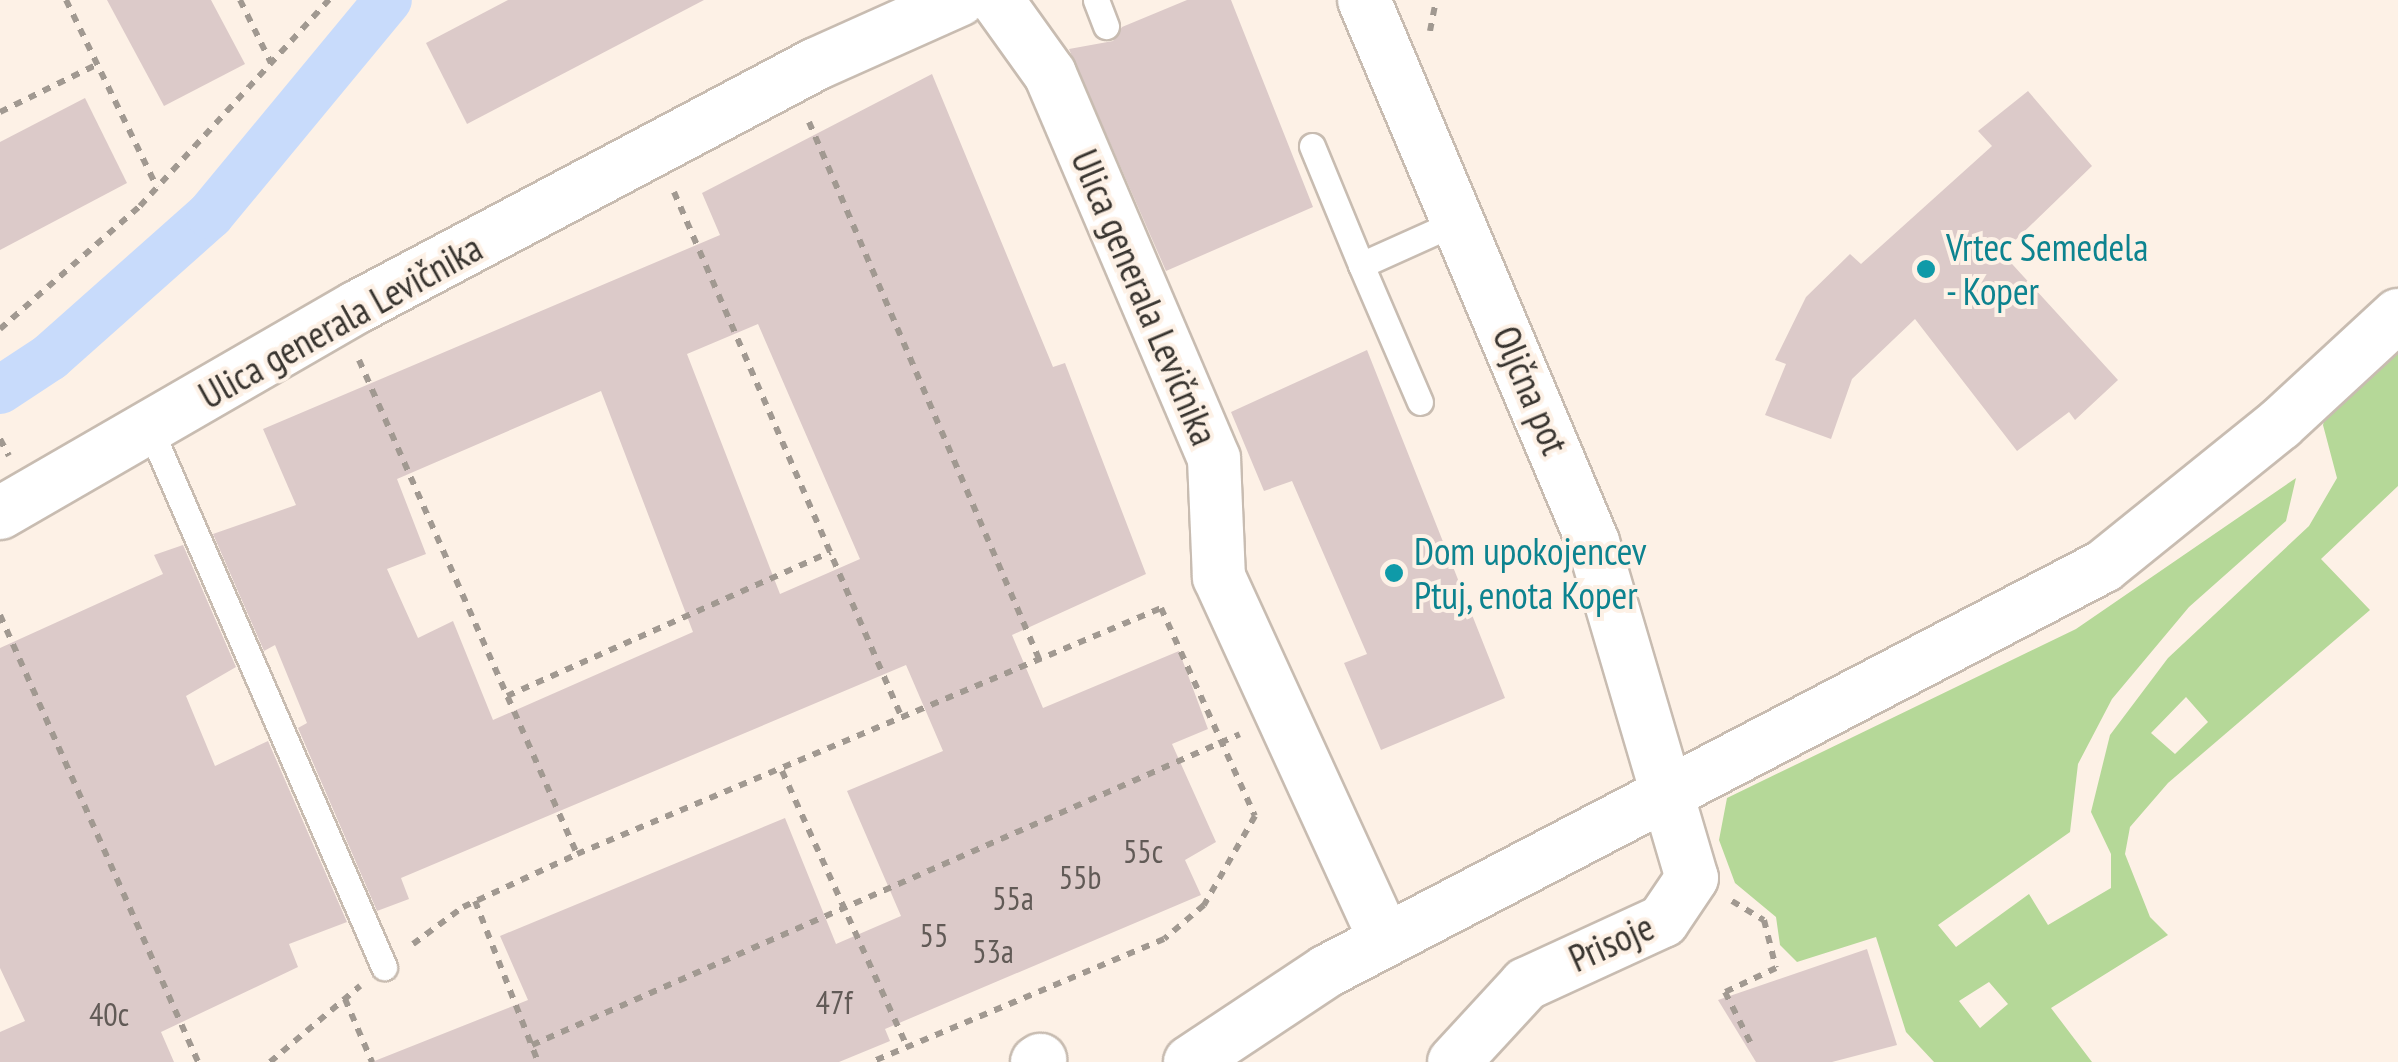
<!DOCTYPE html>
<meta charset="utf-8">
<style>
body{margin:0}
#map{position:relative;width:2398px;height:1062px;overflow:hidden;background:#fdf1e6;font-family:"PT Sans Narrow",sans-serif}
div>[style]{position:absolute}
.green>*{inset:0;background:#b5d898}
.canal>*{height:48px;margin:-24px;padding:0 24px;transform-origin:24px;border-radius:24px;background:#c8dbfb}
.building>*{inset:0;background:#dccac9}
.path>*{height:6px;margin-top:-3px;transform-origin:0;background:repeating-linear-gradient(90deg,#a19991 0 8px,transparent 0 16px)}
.roads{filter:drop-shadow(2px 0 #c8bcb1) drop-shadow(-2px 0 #c8bcb1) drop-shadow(0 2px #c8bcb1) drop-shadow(0 -2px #c8bcb1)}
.lane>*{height:25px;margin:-12.5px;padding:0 12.5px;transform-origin:12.5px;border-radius:12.5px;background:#fff}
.street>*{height:52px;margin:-26px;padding:0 26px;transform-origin:26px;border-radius:26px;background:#fff}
.dots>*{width:28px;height:28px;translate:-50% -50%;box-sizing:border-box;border:5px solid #fdf1e6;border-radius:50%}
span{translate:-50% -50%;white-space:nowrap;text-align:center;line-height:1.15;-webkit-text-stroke:8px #fdf1e6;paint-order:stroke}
.number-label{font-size:32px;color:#615a56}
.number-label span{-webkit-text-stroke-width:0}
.culture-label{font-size:38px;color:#0d838f}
.left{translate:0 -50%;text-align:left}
.street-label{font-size:38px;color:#38342f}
</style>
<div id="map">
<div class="green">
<i style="clip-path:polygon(evenodd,2398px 343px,2398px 486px,2321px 559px,2370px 610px,2168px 783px,2130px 827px,2125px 854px,2150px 917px,2168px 935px,2051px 1008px,2092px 1062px,1934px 1062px,1906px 1032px,1876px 937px,1797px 962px,1780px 945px,1776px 917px,1735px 883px,1719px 840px,1727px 798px,2076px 629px,2296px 478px,2286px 521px,2189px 607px,2112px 699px,2078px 764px,2070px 832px,1938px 925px,1956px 947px,2029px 894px,2048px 925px,2111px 888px,2111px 854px,2091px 812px,2110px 735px,2168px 658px,2309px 526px,2337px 478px,2323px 425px,2331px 393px,2398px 343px,2186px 697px,2208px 722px,2175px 754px,2151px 733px,2186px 697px,2398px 343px,1989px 982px,2008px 1004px,1980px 1028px,1959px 1001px,1989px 982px)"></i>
</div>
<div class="canal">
<i style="left:0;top:390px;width:60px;rotate:-33.4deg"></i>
<i style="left:50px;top:357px;width:214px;rotate:-41.6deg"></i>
<i style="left:210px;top:215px;width:279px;rotate:-50.4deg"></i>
</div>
<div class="building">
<i style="clip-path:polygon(107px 0,211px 0,245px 64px,164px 106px)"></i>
<i style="clip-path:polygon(508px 0,704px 0,467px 124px,426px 43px)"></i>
<i style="clip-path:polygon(1187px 0,1231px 0,1313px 207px,1166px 271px,1069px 49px,1113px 41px,1122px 27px)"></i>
<i style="clip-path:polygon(evenodd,932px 74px,1053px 367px,1065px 363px,1146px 574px,1012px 635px,1043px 708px,1179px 651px,1208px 729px,1172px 744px,1216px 842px,1185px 860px,1201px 895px,885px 1029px,890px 1041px,839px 1062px,372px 1062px,528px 1000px,500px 936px,785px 818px,836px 944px,901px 916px,847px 791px,943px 751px,906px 665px,401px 878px,409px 899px,377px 911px,298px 728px,307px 723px,275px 645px,264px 651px,213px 534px,296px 505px,263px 429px,720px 235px,702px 193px,932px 74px,758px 324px,860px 559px,780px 594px,687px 354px,758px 324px,932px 74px,601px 391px,693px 632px,493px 720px,453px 621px,418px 638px,387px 569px,426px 554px,397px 479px,601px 391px)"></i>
<i style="clip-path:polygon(2028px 91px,2092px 166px,2002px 253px,2118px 380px,2075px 420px,2069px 412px,2017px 451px,1915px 319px,1852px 379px,1831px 439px,1765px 415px,1786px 364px,1775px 360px,1806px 297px,1850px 254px,1861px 264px,1992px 146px,1978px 131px)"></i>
<i style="clip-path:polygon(85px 98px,127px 183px,0 250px,0 142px)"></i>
<i style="clip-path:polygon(1367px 350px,1505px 698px,1381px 750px,1344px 663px,1367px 654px,1292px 481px,1264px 491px,1231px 412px)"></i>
<i style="clip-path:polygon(183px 545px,236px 667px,186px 696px,215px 766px,268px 741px,347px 922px,289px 944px,298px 967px,161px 1032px,174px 1062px,0 1062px,0 1032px,25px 1021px,0 968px,0 648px,163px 574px,154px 555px)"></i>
<i style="clip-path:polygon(1867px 949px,1897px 1045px,1832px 1062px,1756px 1062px,1718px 1000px)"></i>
</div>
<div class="path">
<i style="left:66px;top:0;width:208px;rotate:64.1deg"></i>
<i style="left:240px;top:0;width:70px;rotate:63.8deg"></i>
<i style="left:1430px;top:31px;width:32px;rotate:-79deg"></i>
<i style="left:0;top:112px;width:109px;rotate:-26.1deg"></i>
<i style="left:809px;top:122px;width:584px;rotate:66.81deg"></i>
<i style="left:674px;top:192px;width:573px;rotate:66.57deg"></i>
<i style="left:0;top:329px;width:186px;rotate:-41.3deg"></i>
<i style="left:140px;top:206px;width:280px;rotate:-47.5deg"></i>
<i style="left:359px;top:360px;width:540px;rotate:66.19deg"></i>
<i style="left:0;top:439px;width:19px;rotate:62deg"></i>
<i style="left:0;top:615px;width:489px;rotate:66.1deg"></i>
<i style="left:507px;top:696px;width:354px;rotate:-24deg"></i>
<i style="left:782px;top:771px;width:302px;rotate:65.6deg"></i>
<i style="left:475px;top:901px;width:173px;rotate:68.6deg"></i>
<i style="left:1732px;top:901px;width:37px;rotate:31deg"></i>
<i style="left:1764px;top:920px;width:49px;rotate:76deg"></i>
<i style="left:1776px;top:968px;width:56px;rotate:154.8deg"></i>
<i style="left:1725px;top:992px;width:60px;rotate:63.4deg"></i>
<i style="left:413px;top:944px;width:62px;rotate:-36.5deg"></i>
<i style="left:463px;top:907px;width:126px;rotate:-24.9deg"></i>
<i style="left:577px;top:854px;width:634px;rotate:-22.84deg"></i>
<i style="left:1161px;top:608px;width:228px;rotate:65.7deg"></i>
<i style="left:1255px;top:816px;width:103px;rotate:119.8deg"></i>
<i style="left:1204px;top:905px;width:52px;rotate:139.6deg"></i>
<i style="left:1164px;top:939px;width:318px;rotate:157.2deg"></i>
<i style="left:345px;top:999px;width:69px;rotate:66.8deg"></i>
<i style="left:532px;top:1045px;width:773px;rotate:-23.71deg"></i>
<i style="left:270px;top:1062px;width:118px;rotate:-40.2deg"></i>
</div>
<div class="roads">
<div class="lane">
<i style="left:1096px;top:0;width:28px;rotate:69deg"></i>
<i style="left:1312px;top:146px;width:129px;rotate:67.6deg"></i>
<i style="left:1361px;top:265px;width:107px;rotate:-24.2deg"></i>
<i style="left:1361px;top:265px;width:149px;rotate:66.7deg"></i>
<i style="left:150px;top:429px;width:587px;rotate:66.49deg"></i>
</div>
<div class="street">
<i style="left:997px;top:0;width:91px;rotate:54.4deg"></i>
<i style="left:1050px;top:74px;width:418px;rotate:66.9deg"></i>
<i style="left:1214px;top:459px;width:118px;rotate:87.6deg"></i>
<i style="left:1219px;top:577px;width:399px;rotate:65.4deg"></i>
<i style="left:1364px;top:0;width:588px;rotate:67.1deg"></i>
<i style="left:1593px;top:542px;width:350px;rotate:73.6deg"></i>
<i style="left:1692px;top:878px;width:52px;rotate:124deg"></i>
<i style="left:1663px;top:921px;width:151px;rotate:155.3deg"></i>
<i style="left:1526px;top:984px;width:106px;rotate:132.7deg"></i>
<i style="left:0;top:513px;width:412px;rotate:-30deg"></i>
<i style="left:357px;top:307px;width:519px;rotate:-27.9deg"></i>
<i style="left:816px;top:64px;width:157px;rotate:-24.1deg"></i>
<i style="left:1037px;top:1062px;width:4px;rotate:-34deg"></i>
<i style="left:1190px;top:1062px;width:164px;rotate:-33.6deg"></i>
<i style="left:1327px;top:971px;width:876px;rotate:-27.53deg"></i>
<i style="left:2104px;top:566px;width:226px;rotate:-38.9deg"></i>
<i style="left:2280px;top:424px;width:161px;rotate:-42.7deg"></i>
</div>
</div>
<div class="dots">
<i style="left:1926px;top:269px;background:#0f9aa8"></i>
<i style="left:1394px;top:573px;background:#0f9aa8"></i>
</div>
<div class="number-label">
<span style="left:1143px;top:851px">55c</span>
<span style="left:1080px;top:877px">55b</span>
<span style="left:1013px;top:898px">55a</span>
<span style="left:934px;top:935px">55</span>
<span style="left:993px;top:951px">53a</span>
<span style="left:834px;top:1002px">47f</span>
<span style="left:109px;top:1014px">40c</span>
</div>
<div class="culture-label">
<span class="left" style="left:1946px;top:269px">Vrtec Semedela<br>- Koper</span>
<span class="left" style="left:1414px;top:573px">Dom upokojencev<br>Ptuj, enota Koper</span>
</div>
<div class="street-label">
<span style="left:1145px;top:297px;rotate:67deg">Ulica generala Levičnika</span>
<span style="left:340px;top:321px;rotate:-29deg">Ulica generala Levičnika</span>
<span style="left:1531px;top:390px;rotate:67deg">Oljčna pot</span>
<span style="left:1611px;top:942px;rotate:-24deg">Prisoje</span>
</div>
</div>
